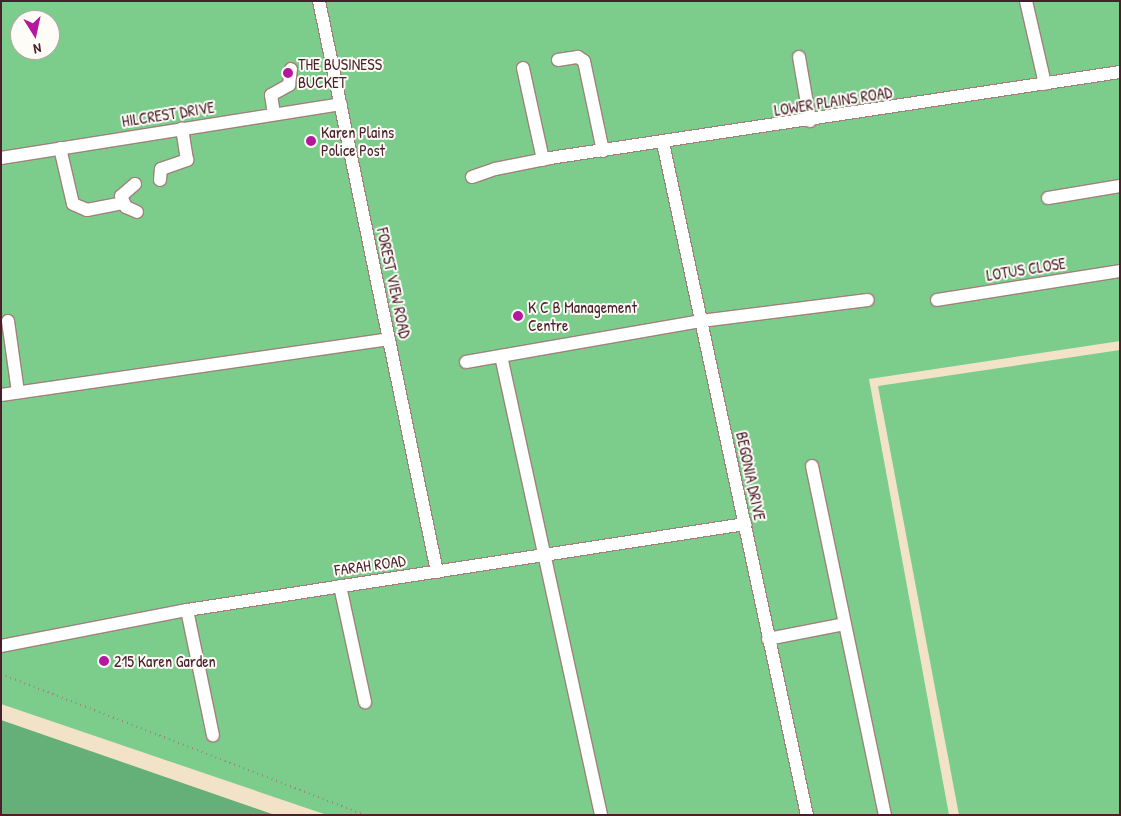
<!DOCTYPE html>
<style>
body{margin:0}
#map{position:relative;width:1121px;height:816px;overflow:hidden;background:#f2e3c8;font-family:"Patrick Hand",sans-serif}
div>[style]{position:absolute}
.green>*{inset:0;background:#7ccc8c}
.forest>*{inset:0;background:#65b078}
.path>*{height:2px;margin-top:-1px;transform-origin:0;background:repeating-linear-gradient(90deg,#9e817a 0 1px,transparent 0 5px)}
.roads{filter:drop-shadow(1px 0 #9e817a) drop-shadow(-1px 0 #9e817a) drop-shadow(0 1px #9e817a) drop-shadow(0 -1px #9e817a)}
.minor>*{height:12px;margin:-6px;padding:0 6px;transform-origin:6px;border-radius:6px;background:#fff}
.dots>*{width:14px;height:14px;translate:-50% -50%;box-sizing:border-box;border:2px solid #fdfcf7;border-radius:50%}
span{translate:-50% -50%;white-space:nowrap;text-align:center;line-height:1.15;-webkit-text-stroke:4px #fdfcf7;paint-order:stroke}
.poi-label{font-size:16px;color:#4a1f2b}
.left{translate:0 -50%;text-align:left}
.street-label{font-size:16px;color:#4a1f2b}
.frame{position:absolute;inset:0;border:2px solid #4a1f2b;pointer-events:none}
.north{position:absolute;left:10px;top:10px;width:50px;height:50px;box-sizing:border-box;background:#fdfcf7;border:1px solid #b5a4a5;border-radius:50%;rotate:170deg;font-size:14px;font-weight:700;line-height:20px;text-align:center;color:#4a1f2b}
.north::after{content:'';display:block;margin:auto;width:18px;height:22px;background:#b5179e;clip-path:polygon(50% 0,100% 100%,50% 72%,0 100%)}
</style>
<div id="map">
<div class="green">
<i style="clip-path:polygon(evenodd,1px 1px,1120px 1px,1120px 341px,869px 379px,949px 815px,327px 815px,1px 704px,1px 1px,20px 20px,50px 20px,50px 50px,20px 50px,20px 20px)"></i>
<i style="clip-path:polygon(1120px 350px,1120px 815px,959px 815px,878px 386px)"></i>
</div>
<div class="forest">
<i style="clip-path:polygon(1px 720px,275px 815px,1px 815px)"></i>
</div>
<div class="path">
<i style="left:1px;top:674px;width:390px;rotate:21.2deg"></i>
</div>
<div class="roads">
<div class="minor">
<i style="left:319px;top:1px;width:583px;rotate:78.32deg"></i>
<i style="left:1026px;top:1px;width:85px;rotate:77.1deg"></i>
<i style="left:799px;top:57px;width:65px;rotate:80.2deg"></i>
<i style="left:558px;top:60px;width:20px;rotate:-9deg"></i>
<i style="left:578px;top:57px;width:7px;rotate:34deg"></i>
<i style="left:584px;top:61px;width:92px;rotate:78.1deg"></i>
<i style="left:523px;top:68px;width:94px;rotate:77.7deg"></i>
<i style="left:274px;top:114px;width:19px;rotate:-99deg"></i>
<i style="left:271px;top:95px;width:21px;rotate:-29deg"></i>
<i style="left:289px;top:85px;width:16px;rotate:-83deg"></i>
<i style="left:663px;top:143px;width:687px;rotate:77.91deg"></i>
<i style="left:60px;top:148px;width:57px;rotate:76.9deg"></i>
<i style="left:73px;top:204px;width:15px;rotate:23deg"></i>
<i style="left:87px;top:210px;width:36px;rotate:-11deg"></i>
<i style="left:1px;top:158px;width:344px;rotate:-9deg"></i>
<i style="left:472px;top:177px;width:24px;rotate:-19deg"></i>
<i style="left:495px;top:169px;width:56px;rotate:-11.3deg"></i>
<i style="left:550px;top:158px;width:576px;rotate:-8.58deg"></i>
<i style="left:160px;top:180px;width:11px;rotate:-85deg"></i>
<i style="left:161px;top:169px;width:28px;rotate:-19deg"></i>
<i style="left:187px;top:160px;width:32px;rotate:-99deg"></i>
<i style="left:135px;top:184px;width:18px;rotate:139deg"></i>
<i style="left:121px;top:196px;width:12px;rotate:66deg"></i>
<i style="left:126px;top:207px;width:12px;rotate:24deg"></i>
<i style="left:1048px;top:198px;width:73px;rotate:-9.5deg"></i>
<i style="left:937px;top:300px;width:185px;rotate:-9deg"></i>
<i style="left:8px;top:321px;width:72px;rotate:82deg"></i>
<i style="left:501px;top:356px;width:470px;rotate:77.7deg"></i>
<i style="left:466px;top:362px;width:239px;rotate:-9.9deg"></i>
<i style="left:701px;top:321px;width:168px;rotate:-7.2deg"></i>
<i style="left:1px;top:395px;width:392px;rotate:-8.2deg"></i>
<i style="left:812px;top:466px;width:357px;rotate:78.2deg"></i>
<i style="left:340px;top:586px;width:119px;rotate:77.8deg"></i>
<i style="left:187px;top:610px;width:128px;rotate:78.3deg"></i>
<i style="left:768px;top:639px;width:78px;rotate:-11deg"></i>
<i style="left:1px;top:646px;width:189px;rotate:-11deg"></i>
<i style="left:187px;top:610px;width:565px;rotate:-8.76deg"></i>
</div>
</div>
<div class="dots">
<i style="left:288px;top:73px;background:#b5179e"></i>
<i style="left:311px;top:141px;background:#b5179e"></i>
<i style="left:518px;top:316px;background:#b5179e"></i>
<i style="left:104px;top:661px;background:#b5179e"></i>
</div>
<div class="poi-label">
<span class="left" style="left:298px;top:73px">THE BUSINESS<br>BUCKET</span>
<span class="left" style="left:321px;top:141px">Karen Plains<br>Police Post</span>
<span class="left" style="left:528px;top:316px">K C B Management<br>Centre</span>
<span class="left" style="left:114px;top:661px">215 Karen Garden</span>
</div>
<div class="street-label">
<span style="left:833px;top:101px;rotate:-9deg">LOWER PLAINS ROAD</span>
<span style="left:168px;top:114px;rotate:-9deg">HILCREST DRIVE</span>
<span style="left:1026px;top:269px;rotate:-9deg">LOTUS CLOSE</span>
<span style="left:394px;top:283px;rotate:78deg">FOREST VIEW ROAD</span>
<span style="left:751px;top:476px;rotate:78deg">BEGONIA DRIVE</span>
<span style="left:370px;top:565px;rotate:-8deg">FARAH ROAD</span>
</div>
<div class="frame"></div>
<div class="north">N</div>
</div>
